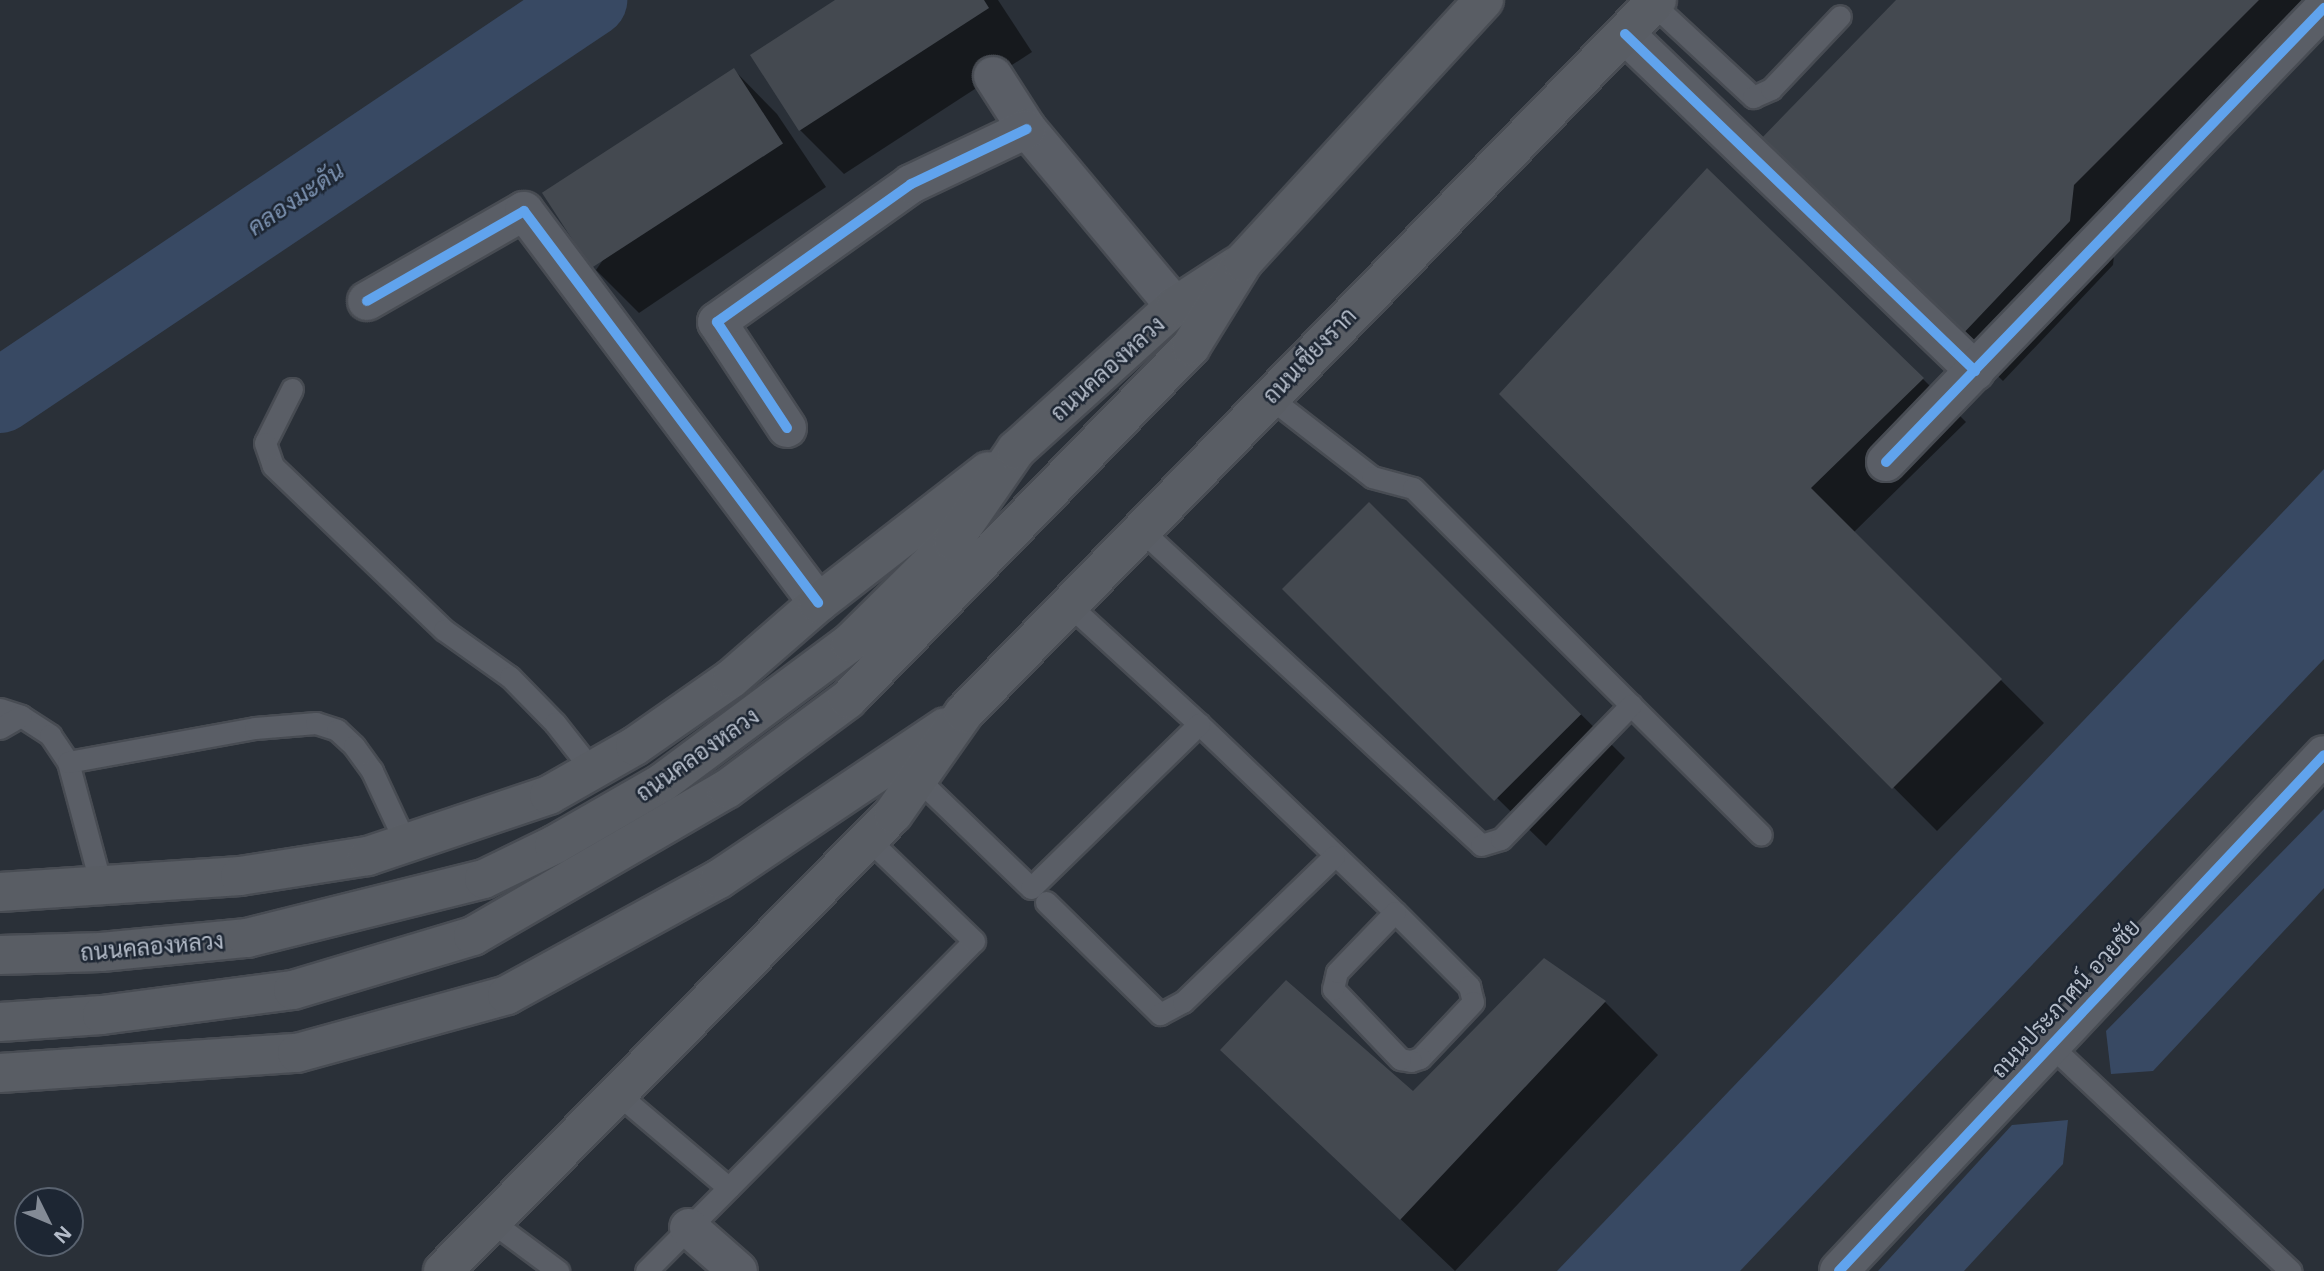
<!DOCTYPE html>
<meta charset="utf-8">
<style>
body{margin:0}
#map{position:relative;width:2324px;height:1271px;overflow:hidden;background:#2a3038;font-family:"Noto Sans",Sarabun,sans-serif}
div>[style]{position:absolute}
.water>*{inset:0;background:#384963}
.shadow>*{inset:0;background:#0007}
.river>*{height:74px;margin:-37px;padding:0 37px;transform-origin:37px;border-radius:37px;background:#384963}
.building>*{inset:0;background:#444950;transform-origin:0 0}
.roads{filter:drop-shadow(2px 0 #484c53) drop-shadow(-2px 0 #484c53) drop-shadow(0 2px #484c53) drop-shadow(0 -2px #484c53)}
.lane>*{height:21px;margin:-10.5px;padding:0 10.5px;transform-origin:10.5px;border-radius:10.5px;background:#5a5e66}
.street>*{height:38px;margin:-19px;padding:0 19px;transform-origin:19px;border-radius:19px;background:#5a5e66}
.secondary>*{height:38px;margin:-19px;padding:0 19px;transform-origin:19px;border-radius:19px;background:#595d64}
.cycleway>*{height:10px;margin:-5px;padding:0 5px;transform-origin:5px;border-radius:5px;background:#60a3ed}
span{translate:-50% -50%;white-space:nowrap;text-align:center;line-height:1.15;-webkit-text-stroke:5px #1d2633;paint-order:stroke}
.street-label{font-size:23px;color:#b4bcc9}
.water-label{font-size:24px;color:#7c92b1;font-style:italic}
.north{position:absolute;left:14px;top:1187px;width:70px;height:70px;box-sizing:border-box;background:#1d2633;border:2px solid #59626f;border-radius:50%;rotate:133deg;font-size:19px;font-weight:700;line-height:28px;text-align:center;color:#b4bcc9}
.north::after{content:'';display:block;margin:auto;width:24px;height:32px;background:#848b96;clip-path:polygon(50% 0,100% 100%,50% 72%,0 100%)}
</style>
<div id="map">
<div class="water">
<i style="clip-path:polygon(2324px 469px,2324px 659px,1740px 1271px,1557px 1271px)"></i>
<i style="clip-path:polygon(2324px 809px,2324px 888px,2153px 1071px,2111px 1074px,2106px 1031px)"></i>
<i style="clip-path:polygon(2068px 1120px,2063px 1164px,1964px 1271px,1878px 1271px,2012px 1125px)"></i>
</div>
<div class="shadow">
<i style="clip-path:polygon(838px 0,998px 0,1032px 52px,844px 174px,800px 130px,752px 56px)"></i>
<i style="clip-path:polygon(1899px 0,2324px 0,2117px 229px,2113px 265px,2003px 381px,1802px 188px)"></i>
<i style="clip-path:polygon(734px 70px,777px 114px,826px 187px,639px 313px,596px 270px)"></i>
<i style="clip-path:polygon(1923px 379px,1966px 422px,1853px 533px,2044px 723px,1937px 831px,1502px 394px)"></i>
<i style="clip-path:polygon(1370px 505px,1625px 758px,1546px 846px,1335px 639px)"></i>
<i style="clip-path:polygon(1544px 961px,1605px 1002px,1658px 1055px,1455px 1271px,1223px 1050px,1413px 1093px)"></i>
</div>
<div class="river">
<i style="left:0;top:396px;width:711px;rotate:-33.87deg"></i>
</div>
<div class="building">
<i style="clip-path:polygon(835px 0,984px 0,989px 8px,799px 131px,750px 55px)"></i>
<i style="clip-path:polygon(1896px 0,2259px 0,2074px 185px,2070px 221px,1958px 339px,1756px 144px)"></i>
<i style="left:734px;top:68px;width:90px;height:229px;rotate:57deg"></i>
<i style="clip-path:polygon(1707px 168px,1924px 378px,1811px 488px,2002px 679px,1892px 789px,1499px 394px)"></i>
<i style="left:1369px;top:502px;width:300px;height:123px;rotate:45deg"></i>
<i style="clip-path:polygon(1544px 958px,1606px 1001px,1400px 1220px,1220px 1050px,1286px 980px,1413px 1091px)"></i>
</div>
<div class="roads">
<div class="lane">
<i style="left:1653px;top:4px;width:137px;rotate:42.9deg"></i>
<i style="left:1753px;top:97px;width:20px;rotate:-24deg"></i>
<i style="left:1771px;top:89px;width:100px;rotate:-46.6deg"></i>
<i style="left:292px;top:389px;width:60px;rotate:116.6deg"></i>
<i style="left:265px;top:443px;width:24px;rotate:71deg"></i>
<i style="left:273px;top:466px;width:237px;rotate:43.8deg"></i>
<i style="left:444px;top:630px;width:81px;rotate:35.5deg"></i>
<i style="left:510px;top:677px;width:64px;rotate:45.6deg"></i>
<i style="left:555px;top:723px;width:60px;rotate:51.8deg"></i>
<i style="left:1269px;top:397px;width:130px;rotate:37.8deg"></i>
<i style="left:1372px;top:477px;width:42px;rotate:15deg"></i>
<i style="left:1413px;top:488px;width:491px;rotate:44.9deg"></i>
<i style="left:1139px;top:528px;width:466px;rotate:42.8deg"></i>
<i style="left:1481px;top:845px;width:21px;rotate:-17deg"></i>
<i style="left:1501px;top:839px;width:187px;rotate:-45.9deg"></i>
<i style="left:1068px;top:604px;width:178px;rotate:42.5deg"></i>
<i style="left:1199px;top:724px;width:272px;rotate:43.8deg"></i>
<i style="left:1395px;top:912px;width:105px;rotate:45deg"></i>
<i style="left:1469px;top:986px;width:16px;rotate:76deg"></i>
<i style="left:1473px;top:1002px;width:77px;rotate:133.4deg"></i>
<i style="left:1420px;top:1058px;width:9px;rotate:162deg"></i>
<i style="left:1411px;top:1061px;width:11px;rotate:-170deg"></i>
<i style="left:1400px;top:1059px;width:97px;rotate:-133.7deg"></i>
<i style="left:1333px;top:989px;width:17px;rotate:-77deg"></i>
<i style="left:1337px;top:972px;width:83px;rotate:-46deg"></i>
<i style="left:0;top:709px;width:22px;rotate:18deg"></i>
<i style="left:21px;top:716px;width:35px;rotate:33deg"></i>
<i style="left:50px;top:735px;width:32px;rotate:56deg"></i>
<i style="left:68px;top:762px;width:127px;rotate:75deg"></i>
<i style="left:0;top:728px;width:24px;rotate:-30deg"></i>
<i style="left:68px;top:762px;width:190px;rotate:-10.3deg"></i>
<i style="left:255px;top:728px;width:61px;rotate:-4.7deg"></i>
<i style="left:316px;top:723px;width:22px;rotate:18deg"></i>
<i style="left:337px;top:730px;width:23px;rotate:43deg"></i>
<i style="left:354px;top:746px;width:31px;rotate:54deg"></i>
<i style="left:372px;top:771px;width:81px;rotate:65deg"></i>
<i style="left:918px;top:779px;width:157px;rotate:44deg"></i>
<i style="left:1031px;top:888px;width:235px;rotate:-44.3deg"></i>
<i style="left:1046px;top:902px;width:160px;rotate:44.5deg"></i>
<i style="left:1160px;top:1014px;width:26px;rotate:-28deg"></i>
<i style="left:1183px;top:1002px;width:210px;rotate:-44deg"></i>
<i style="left:2050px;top:1045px;width:330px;rotate:43.2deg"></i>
<i style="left:618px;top:1094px;width:145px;rotate:40.3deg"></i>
<i style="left:491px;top:1221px;width:84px;rotate:36.7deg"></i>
<i style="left:646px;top:1271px;width:465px;rotate:-45.2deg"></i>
<i style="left:974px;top:941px;width:147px;rotate:-136.1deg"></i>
</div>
<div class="street">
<i style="left:1625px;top:34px;width:486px;rotate:43.9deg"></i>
<i style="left:993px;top:76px;width:63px;rotate:57.3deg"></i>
<i style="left:1027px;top:129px;width:231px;rotate:50.1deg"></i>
<i style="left:367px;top:301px;width:181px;rotate:-29.8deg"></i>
<i style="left:524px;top:211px;width:490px;rotate:53.1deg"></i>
<i style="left:787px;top:428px;width:127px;rotate:-123.4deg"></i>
<i style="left:717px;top:322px;width:238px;rotate:-35.4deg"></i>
<i style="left:911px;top:184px;width:128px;rotate:-25.4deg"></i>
<i style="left:1886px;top:462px;width:631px;rotate:-46.03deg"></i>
<i style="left:689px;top:1228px;width:65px;rotate:41.3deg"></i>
<i style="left:1839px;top:1271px;width:708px;rotate:-46.77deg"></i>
</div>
<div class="secondary">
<i style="left:0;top:892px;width:241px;rotate:-3.8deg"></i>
<i style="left:240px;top:876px;width:130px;rotate:-8.9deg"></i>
<i style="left:368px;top:856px;width:191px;rotate:-18.6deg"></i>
<i style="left:549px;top:795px;width:99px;rotate:-29.7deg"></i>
<i style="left:635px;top:746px;width:118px;rotate:-35deg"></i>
<i style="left:732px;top:678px;width:114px;rotate:-41.1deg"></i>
<i style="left:818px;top:603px;width:215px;rotate:-37.8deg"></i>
<i style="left:0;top:955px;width:101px;rotate:-1.7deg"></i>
<i style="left:101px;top:952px;width:147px;rotate:-5.5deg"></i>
<i style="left:247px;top:938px;width:244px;rotate:-14deg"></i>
<i style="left:484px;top:879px;width:78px;rotate:-25.9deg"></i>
<i style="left:554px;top:845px;width:125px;rotate:-29.9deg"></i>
<i style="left:662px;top:783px;width:234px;rotate:-36.7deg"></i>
<i style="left:850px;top:643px;width:145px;rotate:-44.7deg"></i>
<i style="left:953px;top:541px;width:111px;rotate:-55.3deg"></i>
<i style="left:1016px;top:450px;width:215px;rotate:-42.2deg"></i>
<i style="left:1175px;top:306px;width:72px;rotate:-33deg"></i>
<i style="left:0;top:1022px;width:102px;rotate:-3.9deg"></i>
<i style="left:102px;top:1015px;width:193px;rotate:-7.5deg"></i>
<i style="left:293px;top:990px;width:188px;rotate:-16.7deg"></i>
<i style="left:473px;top:936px;width:293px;rotate:-30.1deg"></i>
<i style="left:727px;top:789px;width:151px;rotate:-36.6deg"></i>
<i style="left:848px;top:699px;width:492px;rotate:-45.8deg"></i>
<i style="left:1191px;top:346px;width:99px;rotate:-58.2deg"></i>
<i style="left:1243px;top:262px;width:356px;rotate:-47.4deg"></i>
<i style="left:0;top:1073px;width:298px;rotate:-3.9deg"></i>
<i style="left:297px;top:1053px;width:218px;rotate:-15.4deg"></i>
<i style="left:507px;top:995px;width:242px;rotate:-28.7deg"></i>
<i style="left:719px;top:879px;width:272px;rotate:-33.9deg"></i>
<i style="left:443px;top:1271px;width:641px;rotate:-45.44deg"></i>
<i style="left:893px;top:814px;width:123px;rotate:-54.9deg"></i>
<i style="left:964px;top:713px;width:994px;rotate:-45.81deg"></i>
</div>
</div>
<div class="cycleway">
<i style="left:1625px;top:34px;width:486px;rotate:43.9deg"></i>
<i style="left:367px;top:301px;width:181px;rotate:-29.8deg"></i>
<i style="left:524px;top:211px;width:490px;rotate:53.1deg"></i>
<i style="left:787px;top:428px;width:127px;rotate:-123.4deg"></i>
<i style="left:717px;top:322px;width:238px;rotate:-35.4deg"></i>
<i style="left:911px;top:184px;width:128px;rotate:-25.4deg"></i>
<i style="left:1886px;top:462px;width:631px;rotate:-46.03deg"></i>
<i style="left:1839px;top:1271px;width:708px;rotate:-46.77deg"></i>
</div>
<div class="street-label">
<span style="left:1309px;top:355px;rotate:-46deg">ถนนเชียงราก</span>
<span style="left:1107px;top:368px;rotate:-42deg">ถนนคลองหลวง</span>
<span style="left:697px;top:754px;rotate:-35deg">ถนนคลองหลวง</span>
<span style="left:152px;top:946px;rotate:-5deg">ถนนคลองหลวง</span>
<span style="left:2065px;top:998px;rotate:-47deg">ถนนประภาศน์ อวยชัย</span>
</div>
<div class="water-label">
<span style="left:295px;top:198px;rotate:-34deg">คลองมะดัน</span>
</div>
<div class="north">N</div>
</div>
